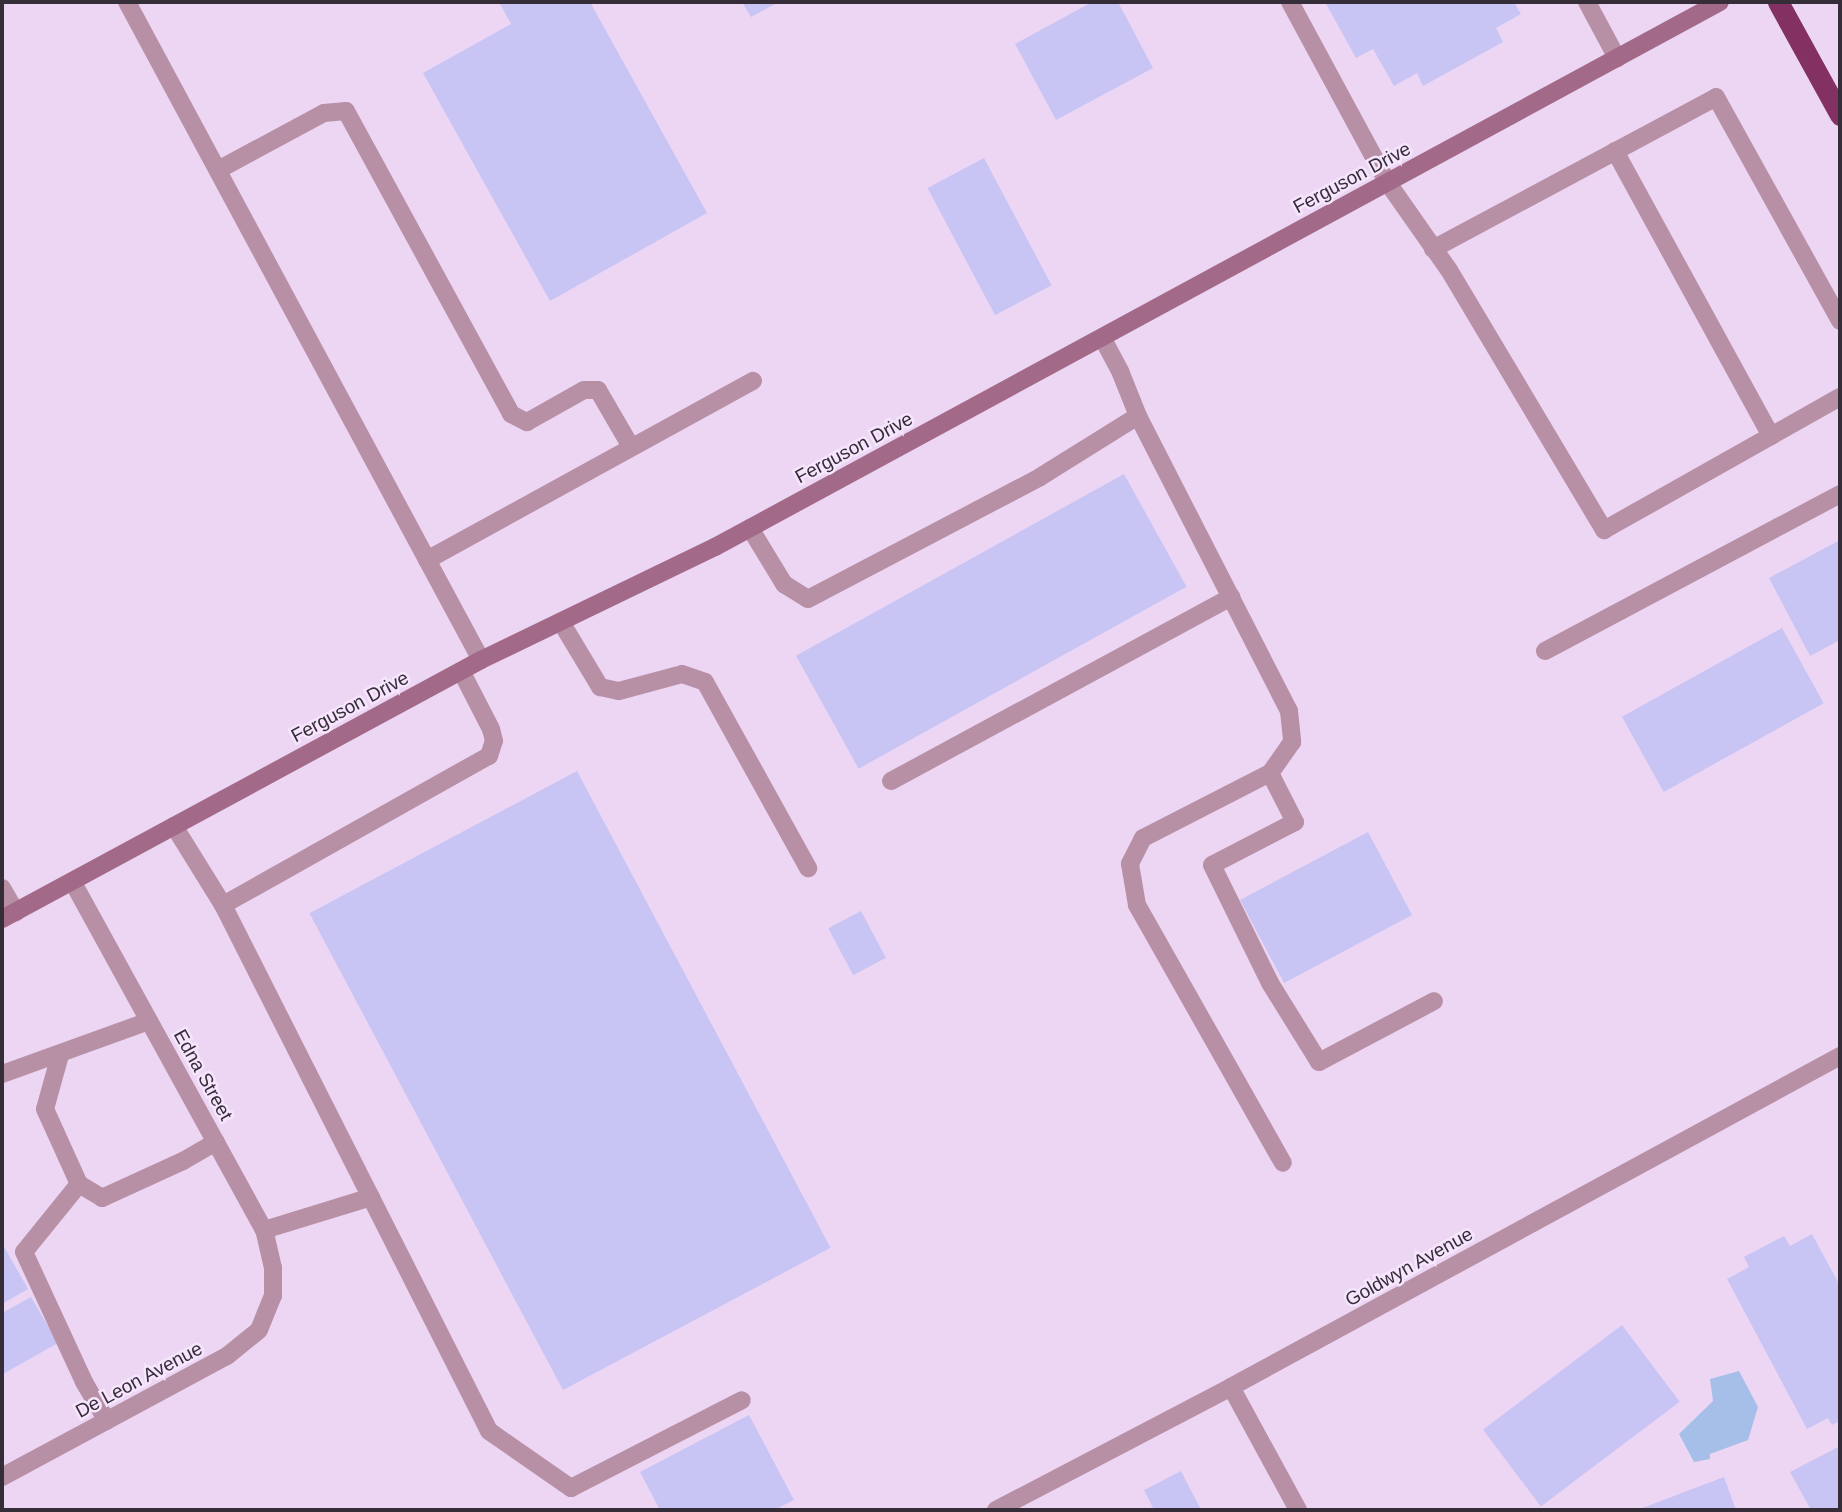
<!DOCTYPE html>
<style>
body{margin:0}
#map{position:relative;width:1842px;height:1512px;overflow:hidden;background:#ecd6f4;font-family:Arial,sans-serif}
div>[style]{position:absolute}
.water>*{inset:0;background:#a5bfe8}
.building>*{inset:0;background:#c8c5f4;transform-origin:0 0}
.lane>*{height:18px;margin:-9px;padding:0 9px;transform-origin:9px;border-radius:9px;background:#b890a5}
.street>*{height:18px;margin:-9px;padding:0 9px;transform-origin:9px;border-radius:9px;background:#b890a5}
.secondary>*{height:18px;margin:-9px;padding:0 9px;transform-origin:9px;border-radius:9px;background:#a36988}
.highway>*{height:21px;margin:-10.5px;padding:0 10.5px;transform-origin:10.5px;border-radius:10.5px;background:#823162}
span{translate:-50% -50%;white-space:nowrap;text-align:center;line-height:1.15;-webkit-text-stroke:5px #f6e5fd;paint-order:stroke}
.street-label{font-size:19px;color:#352d38}
.frame{position:absolute;inset:0;border:4px solid #352d38;pointer-events:none}
</style>
<div id="map">
<div class="water">
<i style="clip-path:polygon(1739px 1371px,1758px 1407px,1748px 1440px,1710px 1454px,1710px 1459px,1694px 1462px,1679px 1434px,1713px 1401px,1710px 1379px)"></i>
</div>
<div class="building">
<i style="clip-path:polygon(499px 2px,590px 2px,707px 213px,550px 301px,423px 73px,511px 24px)"></i>
<i style="clip-path:polygon(742px 2px,779px 2px,751px 17px)"></i>
<i style="clip-path:polygon(1092px 2px,1118px 2px,1153px 68px,1056px 120px,1015px 44px)"></i>
<i style="clip-path:polygon(1325px 2px,1514px 2px,1521px 14px,1496px 28px,1503px 42px,1423px 86px,1417px 73px,1394px 86px,1373px 49px,1356px 58px)"></i>
<i style="left:984px;top:158px;width:144px;height:64px;rotate:62deg"></i>
<i style="left:1124px;top:474px;width:129px;height:375px;rotate:61deg"></i>
<i style="clip-path:polygon(1840px 540px,1840px 640px,1810px 656px,1769px 578px)"></i>
<i style="left:1782px;top:628px;width:86px;height:183px;rotate:61deg"></i>
<i style="left:577px;top:771px;width:540px;height:303px;rotate:62deg"></i>
<i style="left:1368px;top:832px;width:94px;height:145px;rotate:62deg"></i>
<i style="left:861px;top:911px;width:53px;height:37px;rotate:62deg"></i>
<i style="clip-path:polygon(1812px 1234px,1840px 1286px,1840px 1421px,1832px 1425px,1828px 1418px,1807px 1429px,1727px 1279px,1749px 1267px,1744px 1257px,1784px 1236px,1790px 1246px)"></i>
<i style="clip-path:polygon(2px 1243px,28px 1289px,2px 1304px)"></i>
<i style="clip-path:polygon(31px 1297px,58px 1343px,3px 1374px,2px 1313px)"></i>
<i style="left:1622px;top:1325px;width:96px;height:174px;rotate:53deg"></i>
<i style="clip-path:polygon(749px 1415px,794px 1500px,774px 1510px,660px 1510px,640px 1472px)"></i>
<i style="clip-path:polygon(1840px 1446px,1840px 1510px,1811px 1510px,1790px 1472px)"></i>
<i style="clip-path:polygon(1181px 1471px,1201px 1510px,1154px 1510px,1144px 1490px)"></i>
<i style="clip-path:polygon(1724px 1477px,1736px 1510px,1637px 1510px)"></i>
</div>
<div class="lane">
<i style="left:1290px;top:2px;width:206px;rotate:61.6deg"></i>
<i style="left:1388px;top:183px;width:106px;rotate:55deg"></i>
<i style="left:1449px;top:270px;width:303px;rotate:59.2deg"></i>
<i style="left:1604px;top:530px;width:271px;rotate:-29.4deg"></i>
<i style="left:1587px;top:2px;width:64px;rotate:61.8deg"></i>
<i style="left:1615px;top:151px;width:325px;rotate:61.3deg"></i>
<i style="left:218px;top:170px;width:120px;rotate:-28.3deg"></i>
<i style="left:324px;top:113px;width:22px;rotate:-5deg"></i>
<i style="left:346px;top:111px;width:345px;rotate:61.4deg"></i>
<i style="left:511px;top:414px;width:18px;rotate:27deg"></i>
<i style="left:527px;top:422px;width:65px;rotate:-29.3deg"></i>
<i style="left:584px;top:390px;width:14px"></i>
<i style="left:598px;top:390px;width:66px;rotate:59.9deg"></i>
<i style="left:1433px;top:249px;width:321px;rotate:-28.2deg"></i>
<i style="left:1716px;top:97px;width:256px;rotate:61deg"></i>
<i style="left:1138px;top:416px;width:331px;rotate:62.9deg"></i>
<i style="left:1289px;top:711px;width:31px;rotate:84deg"></i>
<i style="left:1292px;top:742px;width:38px;rotate:125deg"></i>
<i style="left:1270px;top:773px;width:143px;rotate:152.9deg"></i>
<i style="left:1143px;top:838px;width:29px;rotate:117deg"></i>
<i style="left:1130px;top:864px;width:42px;rotate:80.3deg"></i>
<i style="left:1137px;top:905px;width:296px;rotate:60.5deg"></i>
<i style="left:750px;top:528px;width:66px;rotate:58.7deg"></i>
<i style="left:784px;top:584px;width:28px;rotate:32deg"></i>
<i style="left:808px;top:599px;width:262px;rotate:-27.7deg"></i>
<i style="left:1040px;top:477px;width:115px;rotate:-31.9deg"></i>
<i style="left:1138px;top:416px;width:48px;rotate:-111.8deg"></i>
<i style="left:1120px;top:371px;width:38px;rotate:-118deg"></i>
<i style="left:427px;top:560px;width:372px;rotate:-28.8deg"></i>
<i style="left:561px;top:622px;width:76px;rotate:59deg"></i>
<i style="left:600px;top:687px;width:19px;rotate:12deg"></i>
<i style="left:619px;top:691px;width:65px;rotate:-15.1deg"></i>
<i style="left:682px;top:674px;width:24px;rotate:19deg"></i>
<i style="left:705px;top:682px;width:213px;rotate:61deg"></i>
<i style="left:1545px;top:651px;width:334px;rotate:-28deg"></i>
<i style="left:1270px;top:773px;width:55px;rotate:63deg"></i>
<i style="left:1295px;top:822px;width:93px;rotate:152.6deg"></i>
<i style="left:1212px;top:865px;width:131px;rotate:63.8deg"></i>
<i style="left:1270px;top:983px;width:93px;rotate:58.2deg"></i>
<i style="left:1319px;top:1062px;width:130px;rotate:-27.9deg"></i>
<i style="left:891px;top:781px;width:387px;rotate:-28.4deg"></i>
<i style="left:174px;top:826px;width:93px;rotate:58.2deg"></i>
<i style="left:223px;top:905px;width:305px;rotate:-29.3deg"></i>
<i style="left:489px;top:756px;width:16px;rotate:-72deg"></i>
<i style="left:494px;top:741px;width:12px;rotate:-104deg"></i>
<i style="left:491px;top:729px;width:65px;rotate:-117.3deg"></i>
<i style="left:2px;top:888px;width:28px;rotate:60deg"></i>
<i style="left:223px;top:905px;width:589px;rotate:63.17deg"></i>
<i style="left:489px;top:1431px;width:100px;rotate:34.8deg"></i>
<i style="left:571px;top:1488px;width:192px;rotate:-27.2deg"></i>
<i style="left:60px;top:1055px;width:56px;rotate:105.5deg"></i>
<i style="left:45px;top:1109px;width:82px;rotate:65.6deg"></i>
<i style="left:79px;top:1184px;width:27px;rotate:31deg"></i>
<i style="left:102px;top:1198px;width:89px;rotate:-24.6deg"></i>
<i style="left:183px;top:1161px;width:38px;rotate:-30deg"></i>
<i style="left:2px;top:1074px;width:156px;rotate:-19.8deg"></i>
<i style="left:79px;top:1184px;width:87px;rotate:129deg"></i>
<i style="left:24px;top:1252px;width:143px;rotate:65.2deg"></i>
<i style="left:84px;top:1382px;width:45px;rotate:59.5deg"></i>
<i style="left:264px;top:1230px;width:112px;rotate:-17.1deg"></i>
</div>
<div class="street">
<i style="left:127px;top:2px;width:747px;rotate:61.72deg"></i>
<i style="left:1231px;top:1387px;width:140px;rotate:61.4deg"></i>
<i style="left:2px;top:1477px;width:255px;rotate:-28.3deg"></i>
<i style="left:227px;top:1356px;width:41px;rotate:-39.1deg"></i>
<i style="left:259px;top:1330px;width:37px;rotate:-68deg"></i>
<i style="left:273px;top:1296px;width:28px;rotate:-90deg"></i>
<i style="left:273px;top:1268px;width:39px;rotate:-103deg"></i>
<i style="left:264px;top:1230px;width:398px;rotate:-118.8deg"></i>
<i style="left:996px;top:1510px;width:265px;rotate:-27.6deg"></i>
<i style="left:1231px;top:1387px;width:693px;rotate:-28.52deg"></i>
</div>
<div class="secondary">
<i style="left:2px;top:919px;width:545px;rotate:-28.4deg"></i>
<i style="left:481px;top:660px;width:260px;rotate:-25.8deg"></i>
<i style="left:715px;top:547px;width:1143px;rotate:-28.47deg"></i>
</div>
<div class="highway">
<i style="left:1778px;top:2px;width:129px;rotate:61.2deg"></i>
</div>
<div class="street-label">
<span style="left:1352px;top:178px;rotate:-28deg">Ferguson Drive</span>
<span style="left:854px;top:448px;rotate:-28deg">Ferguson Drive</span>
<span style="left:350px;top:707px;rotate:-28deg">Ferguson Drive</span>
<span style="left:203px;top:1075px;rotate:61deg">Edna Street</span>
<span style="left:1409px;top:1267px;rotate:-29deg">Goldwyn Avenue</span>
<span style="left:139px;top:1380px;rotate:-28deg">De Leon Avenue</span>
</div>
<div class="frame"></div>
</div>
